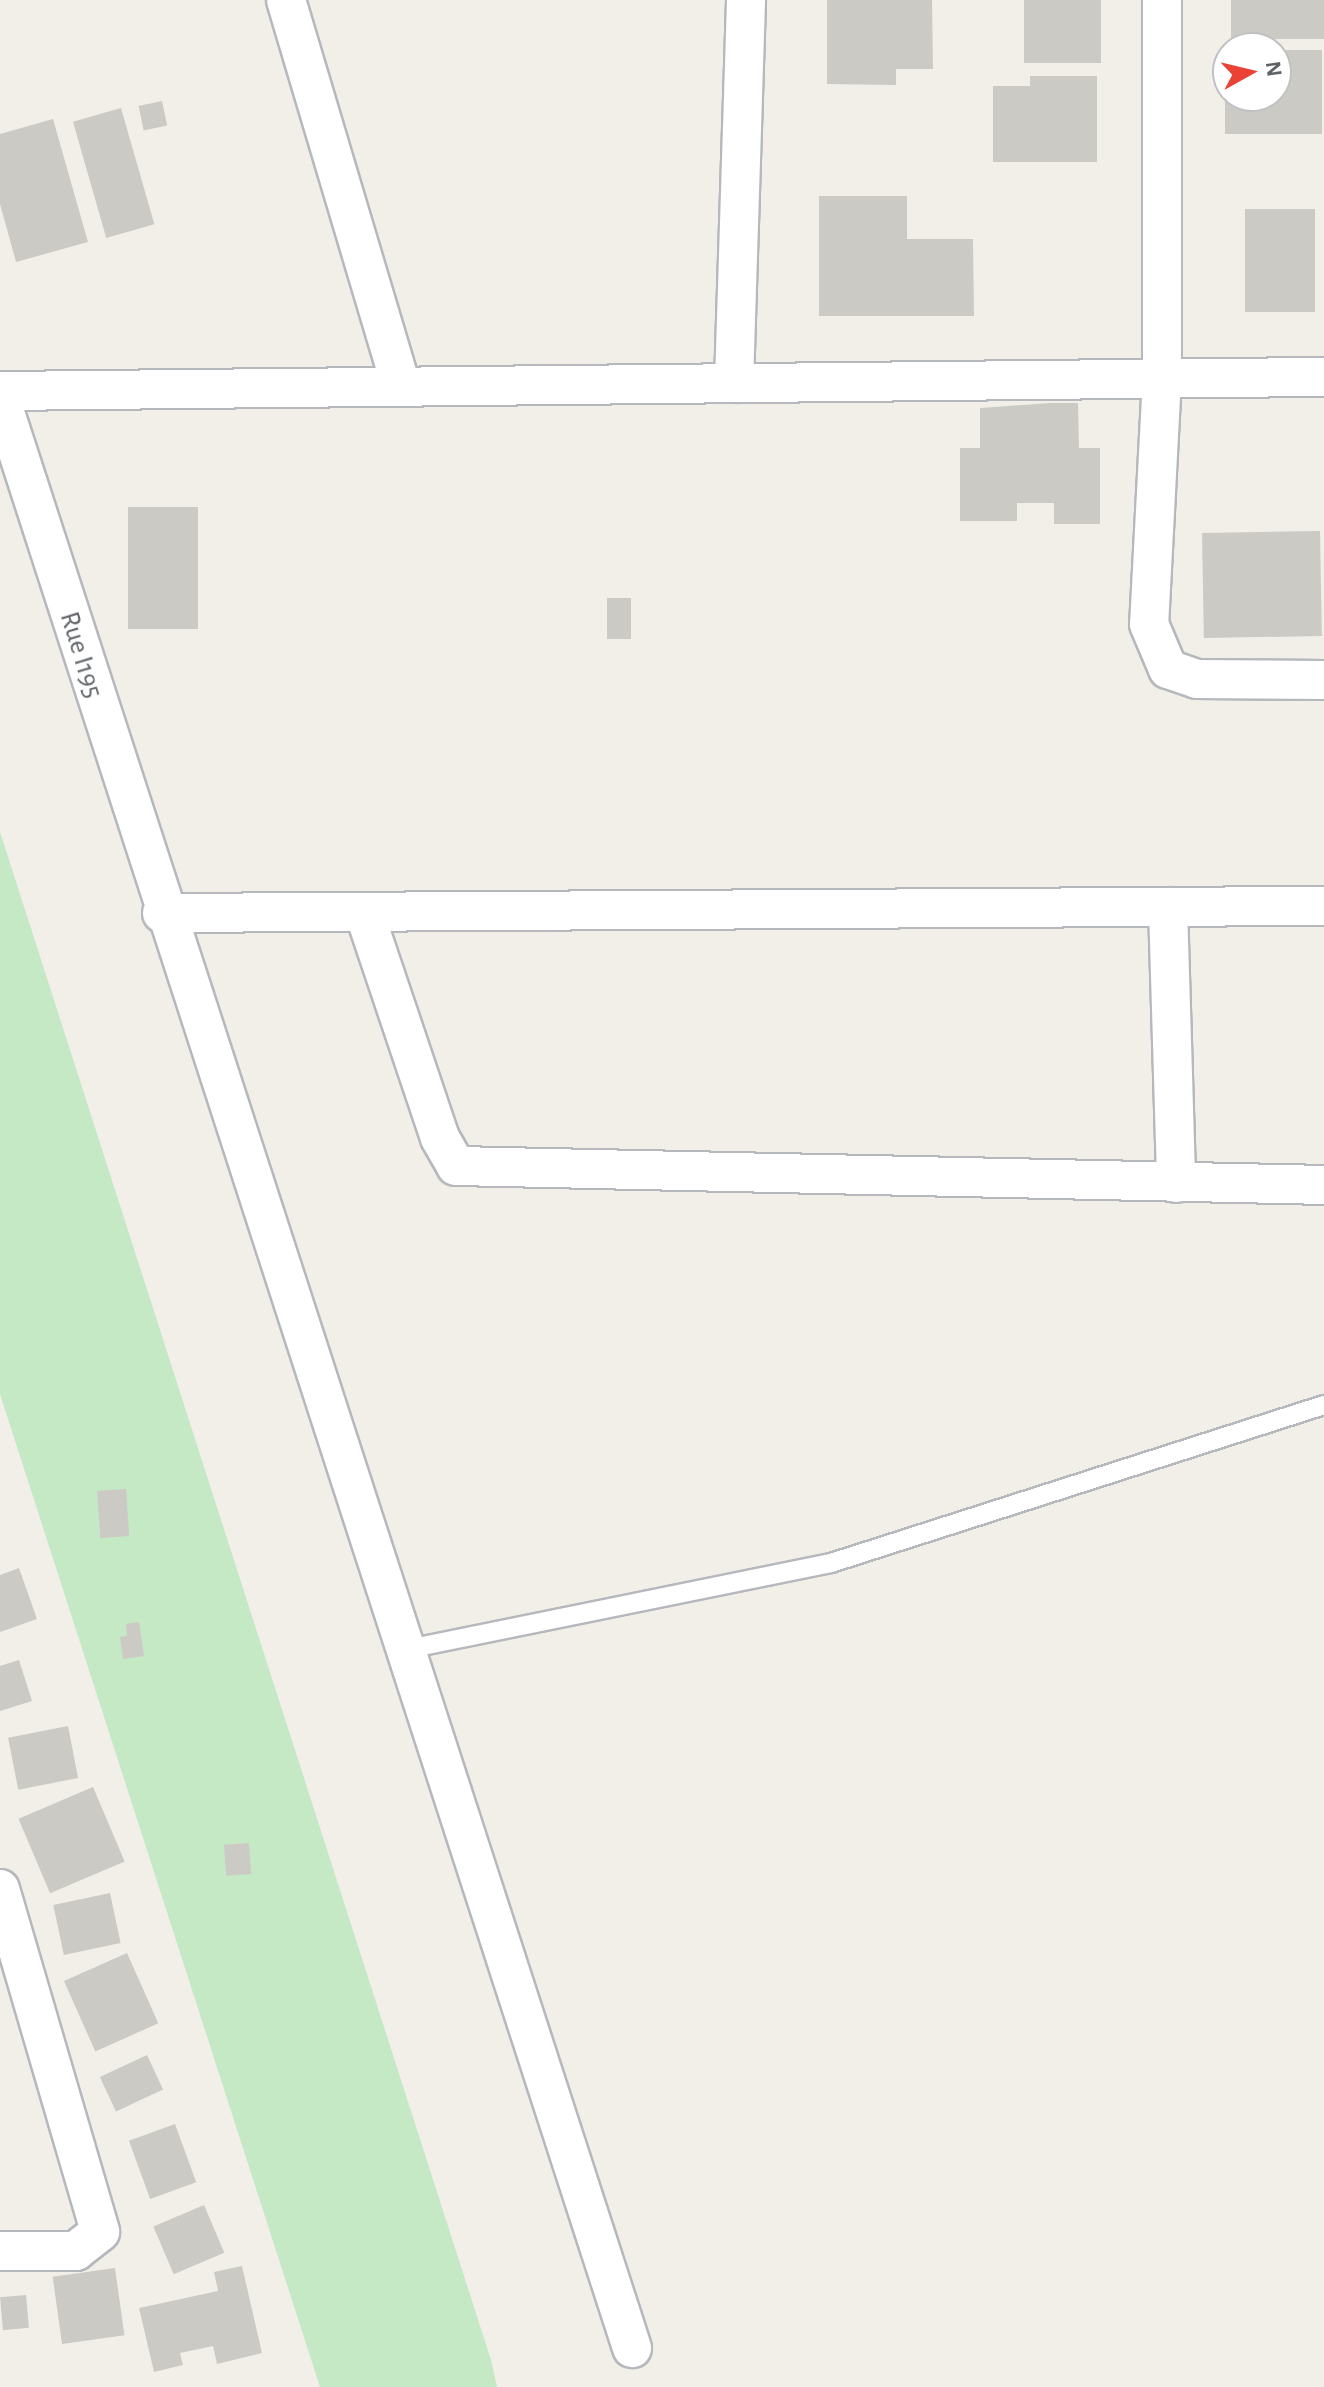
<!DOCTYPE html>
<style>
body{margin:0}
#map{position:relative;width:1324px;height:2387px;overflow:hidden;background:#f1efe8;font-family:"Alegreya Sans",sans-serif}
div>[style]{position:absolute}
.green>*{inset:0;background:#c5e8c5}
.building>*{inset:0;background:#cccac5;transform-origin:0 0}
.roads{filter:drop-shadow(2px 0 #b5b8bc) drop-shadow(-2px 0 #b5b8bc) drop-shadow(0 2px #b5b8bc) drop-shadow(0 -2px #b5b8bc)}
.lane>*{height:18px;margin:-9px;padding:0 9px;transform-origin:9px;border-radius:9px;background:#fff}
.street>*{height:38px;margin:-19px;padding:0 19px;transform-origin:19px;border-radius:19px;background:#fff}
span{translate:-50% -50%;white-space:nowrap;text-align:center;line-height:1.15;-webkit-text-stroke:8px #fff;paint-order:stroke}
.street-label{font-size:28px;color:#5f6368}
.north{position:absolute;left:1212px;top:32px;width:80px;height:80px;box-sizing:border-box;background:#fff;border:2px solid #bfc1c3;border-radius:50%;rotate:82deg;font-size:22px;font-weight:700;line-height:32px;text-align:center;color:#5f6368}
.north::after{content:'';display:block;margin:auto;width:28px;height:36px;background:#ea4335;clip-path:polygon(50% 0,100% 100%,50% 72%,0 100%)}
</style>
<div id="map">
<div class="green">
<i style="clip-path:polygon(0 832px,491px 2360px,497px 2387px,320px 2387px,0 1394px)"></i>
</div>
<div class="building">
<i style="clip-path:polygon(827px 0,932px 0,933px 69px,896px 69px,896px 85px,827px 84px)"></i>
<i style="left:1024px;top:0;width:77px;height:63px"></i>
<i style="left:1231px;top:0;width:93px;height:39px"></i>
<i style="clip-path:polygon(1225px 50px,1228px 96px,1276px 96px,1276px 50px,1322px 50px,1322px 134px,1225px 134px)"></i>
<i style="clip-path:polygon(1030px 76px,1097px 76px,1097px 162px,993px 162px,993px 86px,1030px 86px)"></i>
<i style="left:162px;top:101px;width:25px;height:24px;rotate:78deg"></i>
<i style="left:121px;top:108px;width:121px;height:50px;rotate:74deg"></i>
<i style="clip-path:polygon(53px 119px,88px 242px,16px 262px,0 204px,0 134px)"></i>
<i style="clip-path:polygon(819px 196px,907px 196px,907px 239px,973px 239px,974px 316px,819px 316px)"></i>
<i style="left:1245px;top:209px;width:70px;height:103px"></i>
<i style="clip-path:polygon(1050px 403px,1078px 403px,1079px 448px,1100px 448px,1100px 524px,1054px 524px,1054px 503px,1017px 503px,1017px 521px,960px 521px,960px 448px,980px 448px,980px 408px)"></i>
<i style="left:128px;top:507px;width:70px;height:122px"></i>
<i style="left:1320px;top:531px;width:105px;height:118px;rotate:89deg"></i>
<i style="left:607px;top:598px;width:24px;height:41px"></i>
<i style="left:126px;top:1489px;width:47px;height:29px;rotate:86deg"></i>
<i style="clip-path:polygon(19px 1568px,37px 1619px,0 1632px,0 1575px)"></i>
<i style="clip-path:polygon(139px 1622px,144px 1656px,123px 1659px,120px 1637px,127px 1636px,126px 1624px)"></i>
<i style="clip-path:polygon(19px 1660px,32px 1701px,0 1711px,0 1666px)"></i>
<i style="left:68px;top:1726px;width:53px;height:61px;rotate:79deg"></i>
<i style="left:93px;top:1787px;width:81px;height:81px;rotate:67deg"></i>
<i style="left:249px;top:1843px;width:31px;height:25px;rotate:86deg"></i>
<i style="left:110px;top:1893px;width:51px;height:58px;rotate:78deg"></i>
<i style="left:127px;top:1953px;width:77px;height:69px;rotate:66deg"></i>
<i style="left:147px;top:2055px;width:38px;height:52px;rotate:65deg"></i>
<i style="left:175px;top:2124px;width:62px;height:49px;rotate:70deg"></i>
<i style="left:204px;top:2205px;width:52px;height:55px;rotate:67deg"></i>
<i style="clip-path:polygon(242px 2266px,262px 2353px,217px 2364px,213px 2346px,180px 2353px,183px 2365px,154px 2372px,139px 2308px,218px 2291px,214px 2272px)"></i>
<i style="left:115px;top:2268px;width:68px;height:63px;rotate:82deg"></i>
<i style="left:26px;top:2295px;width:33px;height:26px;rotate:85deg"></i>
</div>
<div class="roads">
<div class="lane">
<i style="left:408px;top:1649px;width:432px;rotate:-11.5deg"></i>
<i style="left:831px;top:1563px;width:518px;rotate:-17.77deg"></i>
</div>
<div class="street">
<i style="left:286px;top:0;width:402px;rotate:73.4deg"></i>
<i style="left:1162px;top:0;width:378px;rotate:90deg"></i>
<i style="left:1162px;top:378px;width:246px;rotate:93deg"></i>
<i style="left:1149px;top:624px;width:49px;rotate:67.1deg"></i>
<i style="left:1168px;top:669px;width:31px;rotate:19deg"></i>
<i style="left:1197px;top:679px;width:127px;rotate:0.5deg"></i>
<i style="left:734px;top:383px;width:383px;rotate:-88.2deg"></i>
<i style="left:0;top:391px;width:1324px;rotate:-0.61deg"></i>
<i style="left:0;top:397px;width:2051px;rotate:72.05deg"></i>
<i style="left:1168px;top:907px;width:276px;rotate:88.3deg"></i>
<i style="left:364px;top:912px;width:238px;rotate:71.4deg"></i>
<i style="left:440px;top:1138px;width:32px;rotate:60deg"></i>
<i style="left:456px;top:1166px;width:868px;rotate:1.25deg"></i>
<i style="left:162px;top:913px;width:1162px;rotate:-0.35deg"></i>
<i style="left:0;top:1889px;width:357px;rotate:73.7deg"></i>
<i style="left:100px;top:2232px;width:31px;rotate:142deg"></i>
<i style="left:76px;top:2251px;width:76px;rotate:180deg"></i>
</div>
</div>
<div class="street-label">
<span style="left:81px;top:655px;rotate:73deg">Rue I195</span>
</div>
<div class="north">N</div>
</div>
